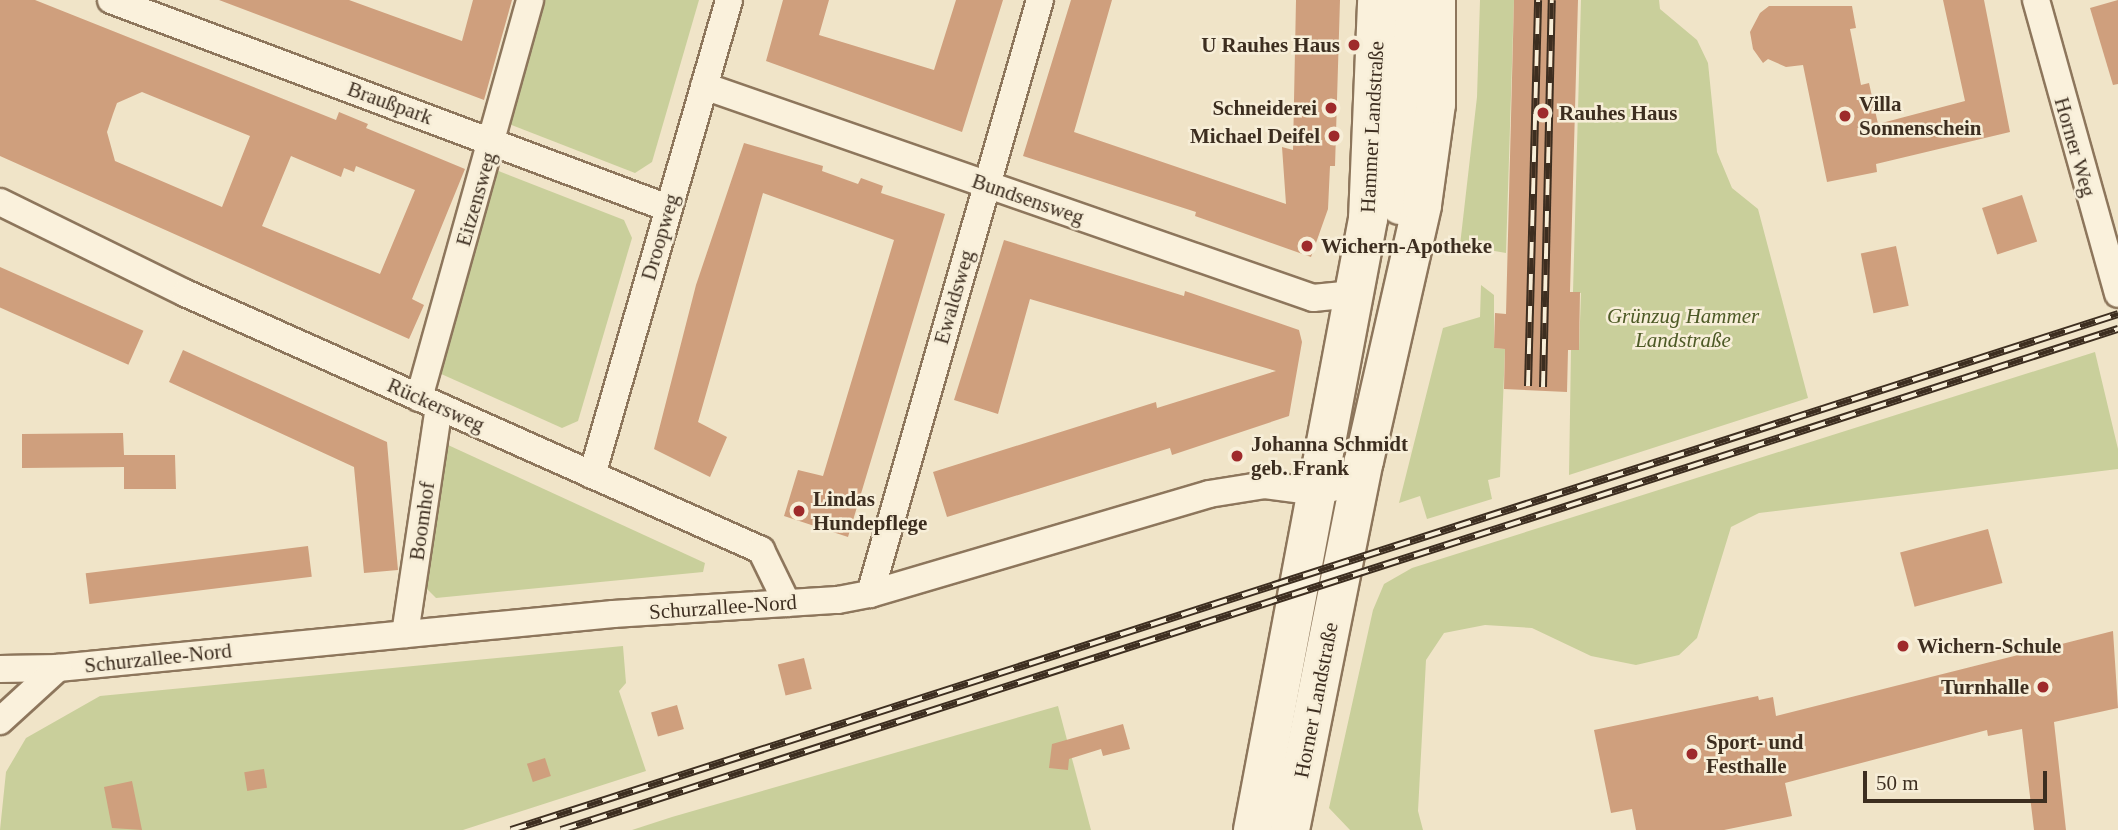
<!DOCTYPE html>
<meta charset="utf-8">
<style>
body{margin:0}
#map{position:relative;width:2118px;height:830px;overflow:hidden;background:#f0e4c8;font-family:Georgia,serif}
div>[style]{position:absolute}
.green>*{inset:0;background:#c9cf9b}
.building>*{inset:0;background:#cf9f7d;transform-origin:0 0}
.roads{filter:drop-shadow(2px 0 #8d765c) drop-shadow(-2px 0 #8d765c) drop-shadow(0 2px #8d765c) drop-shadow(0 -2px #8d765c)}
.street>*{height:26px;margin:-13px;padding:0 13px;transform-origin:13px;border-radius:13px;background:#faf1dc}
.secondary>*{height:38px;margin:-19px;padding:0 19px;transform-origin:19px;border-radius:19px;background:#faf1dc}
.rail>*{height:8px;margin-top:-4px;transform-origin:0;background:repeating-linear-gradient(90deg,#f7eed8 0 16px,#3d2e20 0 32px);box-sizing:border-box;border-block:2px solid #3d2e20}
.dots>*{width:19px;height:19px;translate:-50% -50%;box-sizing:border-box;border:4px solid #f7eed8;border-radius:50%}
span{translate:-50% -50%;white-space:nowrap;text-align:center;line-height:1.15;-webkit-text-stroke:5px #f7eed8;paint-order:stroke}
.poi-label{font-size:21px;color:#3d2e20;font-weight:700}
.right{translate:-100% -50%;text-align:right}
.left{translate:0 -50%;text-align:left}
.street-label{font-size:21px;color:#3d2e20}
.park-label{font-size:21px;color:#4d5a26;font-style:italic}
.scale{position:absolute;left:1863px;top:771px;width:184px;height:32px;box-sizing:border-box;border:4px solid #3d2e20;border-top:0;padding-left:9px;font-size:21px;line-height:24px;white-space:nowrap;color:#3d2e20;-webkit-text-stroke:5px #f7eed8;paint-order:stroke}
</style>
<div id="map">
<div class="green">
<i style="clip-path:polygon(544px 0,699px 0,652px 162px,635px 173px,509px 124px)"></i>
<i style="clip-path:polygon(1480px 0,1514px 0,1506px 253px,1460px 245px,1477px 97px)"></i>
<i style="clip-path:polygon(1581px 0,1659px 0,1660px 9px,1697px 40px,1708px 63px,1717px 152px,1732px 188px,1758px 209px,1808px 398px,1569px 475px,1571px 350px,1579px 350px,1581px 293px,1573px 292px)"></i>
<i style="clip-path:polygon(496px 170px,624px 220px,632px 238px,578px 421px,562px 428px,439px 373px)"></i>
<i style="clip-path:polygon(1481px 285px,1494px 295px,1494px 348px,1505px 349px,1500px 477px,1488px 480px,1492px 499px,1427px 519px,1420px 496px,1399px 503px,1443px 328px,1480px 317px)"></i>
<i style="clip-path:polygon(2095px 352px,2118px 449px,2118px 469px,1759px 513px,1731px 527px,1697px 638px,1679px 655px,1636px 665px,1591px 656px,1532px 628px,1485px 625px,1444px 633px,1426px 660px,1418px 811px,1423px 830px,1350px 830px,1329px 808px,1373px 610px,1384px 584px,1412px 568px)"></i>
<i style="clip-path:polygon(448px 445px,705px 563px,703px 572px,436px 598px,427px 589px,425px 574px)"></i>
<i style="clip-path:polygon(623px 646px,626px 683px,619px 691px,646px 771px,463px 830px,0 830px,6px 772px,26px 738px,100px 696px)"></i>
<i style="clip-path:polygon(1058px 706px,1091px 830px,632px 830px,672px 817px)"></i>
</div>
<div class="building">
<i style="clip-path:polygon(evenodd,0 0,35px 0,336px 120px,339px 112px,368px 124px,366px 128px,465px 169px,412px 299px,424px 305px,409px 339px,0 156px,0 0,142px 92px,250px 136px,222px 207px,115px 161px,107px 132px,113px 114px,117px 103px,142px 92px,0 0,291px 156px,341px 177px,344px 168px,354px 172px,356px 166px,415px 190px,380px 274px,262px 226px,291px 156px)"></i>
<i style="clip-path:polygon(219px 0,349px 0,462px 41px,473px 0,512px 0,484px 100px)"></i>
<i style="clip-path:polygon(783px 0,829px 0,819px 35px,934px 70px,956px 0,1003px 0,962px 132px,766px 61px)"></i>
<i style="clip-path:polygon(1071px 0,1112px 0,1074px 132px,1286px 204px,1282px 147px,1293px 150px,1296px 0,1340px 0,1335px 166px,1330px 166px,1328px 209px,1311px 257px,1195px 216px,1196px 212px,1023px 156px)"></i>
<i style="clip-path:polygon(1514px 0,1578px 0,1570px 292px,1580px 292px,1579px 350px,1568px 350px,1567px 392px,1504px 389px,1505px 349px,1494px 348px,1495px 313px,1506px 314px)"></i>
<i style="clip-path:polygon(1943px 0,1984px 0,2010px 132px,1876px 164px,1877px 172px,1827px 182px,1803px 65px,1786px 67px,1768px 59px,1763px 63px,1753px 49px,1750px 32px,1760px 13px,1769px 6px,1852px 6px,1856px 28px,1850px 29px,1861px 85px,1869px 83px,1878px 124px,1965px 101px)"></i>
<i style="clip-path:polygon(2118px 0,2118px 84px,2113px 85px,2090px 8px)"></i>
<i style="clip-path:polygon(744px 143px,823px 166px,822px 171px,858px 184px,861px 178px,883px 186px,881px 193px,945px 214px,848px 537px,784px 516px,798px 470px,823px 476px,894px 240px,763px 193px,698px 422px,727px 437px,710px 477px,654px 449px,696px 285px)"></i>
<i style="left:2022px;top:195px;width:49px;height:42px;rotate:72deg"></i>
<i style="clip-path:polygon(1004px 240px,1184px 296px,1185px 291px,1299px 330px,1302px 342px,1289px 416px,1172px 455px,1170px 448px,947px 517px,933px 472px,1156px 402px,1157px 408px,1276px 371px,1030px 299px,998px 414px,954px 400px)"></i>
<i style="left:1896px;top:246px;width:61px;height:36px;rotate:78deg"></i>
<i style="left:0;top:267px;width:157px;height:37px;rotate:24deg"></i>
<i style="clip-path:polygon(183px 350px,387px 442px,398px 570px,364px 573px,354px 467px,169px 382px)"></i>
<i style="clip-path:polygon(123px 433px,124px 455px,175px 455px,176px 489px,124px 489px,124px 467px,22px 468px,22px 434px)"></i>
<i style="left:1988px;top:529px;width:56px;height:91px;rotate:75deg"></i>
<i style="left:308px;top:546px;width:31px;height:224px;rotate:83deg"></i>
<i style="clip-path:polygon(2113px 631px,2118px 708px,2054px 722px,2066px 830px,2034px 830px,2022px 729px,1988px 736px,1987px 730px,1785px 783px,1792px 816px,1724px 830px,1636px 830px,1632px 809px,1611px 813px,1594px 730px,1758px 696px,1759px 700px,1773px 697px,1776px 716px)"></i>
<i style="left:804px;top:658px;width:32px;height:27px;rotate:76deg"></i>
<i style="left:677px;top:705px;width:25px;height:27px;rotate:74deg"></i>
<i style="clip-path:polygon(1123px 724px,1130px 749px,1103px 756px,1101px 749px,1069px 759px,1068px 770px,1049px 768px,1052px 744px)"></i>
<i style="left:545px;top:758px;width:19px;height:19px;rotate:72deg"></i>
<i style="left:264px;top:769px;width:19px;height:20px;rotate:81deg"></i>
<i style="clip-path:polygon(132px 781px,142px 830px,112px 828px,104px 787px)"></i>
</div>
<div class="roads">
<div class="street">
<i style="left:111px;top:0;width:595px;rotate:20.48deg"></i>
<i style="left:2036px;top:0;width:305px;rotate:74.4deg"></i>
<i style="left:704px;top:86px;width:645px;rotate:19.19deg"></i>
<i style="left:1313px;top:298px;width:41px;rotate:-5.6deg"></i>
<i style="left:0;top:202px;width:206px;rotate:26.2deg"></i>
<i style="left:185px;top:293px;width:631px;rotate:24.05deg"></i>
<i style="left:761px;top:550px;width:59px;rotate:63.9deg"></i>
<i style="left:419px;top:398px;width:413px;rotate:-74.4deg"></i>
<i style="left:592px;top:475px;width:494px;rotate:-73.9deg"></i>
<i style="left:870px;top:594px;width:618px;rotate:-74.03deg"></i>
<i style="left:405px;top:634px;width:230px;rotate:-81.5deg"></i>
<i style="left:0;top:669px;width:58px;rotate:-1deg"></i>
<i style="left:58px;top:668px;width:558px;rotate:-5.56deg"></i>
<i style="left:613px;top:614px;width:225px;rotate:-3.6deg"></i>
<i style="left:838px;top:600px;width:33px;rotate:-11deg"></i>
<i style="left:870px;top:594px;width:353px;rotate:-16.4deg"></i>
<i style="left:1209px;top:494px;width:57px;rotate:-9.1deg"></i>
<i style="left:1265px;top:485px;width:52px;rotate:7.7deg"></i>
<i style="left:1317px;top:492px;width:16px;rotate:-15deg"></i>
<i style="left:0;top:721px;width:79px;rotate:-42.4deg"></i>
</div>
<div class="secondary">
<i style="left:1400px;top:205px;width:205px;rotate:-87.5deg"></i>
<i style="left:1253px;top:830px;width:622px;rotate:-79.34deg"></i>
<i style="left:1368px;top:219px;width:219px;rotate:-87.6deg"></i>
<i style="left:1290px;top:830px;width:376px;rotate:-78.7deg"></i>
<i style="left:1364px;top:461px;width:262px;rotate:-77.2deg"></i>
<i style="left:1422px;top:205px;width:102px;rotate:-82.1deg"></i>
<i style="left:1436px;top:104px;width:104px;rotate:-90deg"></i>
</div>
</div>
<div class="rail">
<i style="left:1528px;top:386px;width:386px;rotate:-88.5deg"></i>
<i style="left:1543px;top:387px;width:387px;rotate:-88.7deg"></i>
<i style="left:511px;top:830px;width:1688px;rotate:-17.8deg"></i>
<i style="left:561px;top:830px;width:1636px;rotate:-17.84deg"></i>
</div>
<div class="dots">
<i style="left:1354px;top:45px;background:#9e2a2b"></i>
<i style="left:1331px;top:108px;background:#9e2a2b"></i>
<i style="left:1543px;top:113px;background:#9e2a2b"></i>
<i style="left:1845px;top:116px;background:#9e2a2b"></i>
<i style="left:1334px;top:136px;background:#9e2a2b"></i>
<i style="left:1307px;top:246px;background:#9e2a2b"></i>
<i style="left:1237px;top:456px;background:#9e2a2b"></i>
<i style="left:799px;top:511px;background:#9e2a2b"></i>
<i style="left:1903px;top:646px;background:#9e2a2b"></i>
<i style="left:2043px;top:687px;background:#9e2a2b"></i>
<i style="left:1692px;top:754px;background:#9e2a2b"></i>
</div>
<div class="poi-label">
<span class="right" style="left:1340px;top:45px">U Rauhes Haus</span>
<span class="left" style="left:1859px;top:116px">Villa<br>Sonnenschein</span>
<span class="right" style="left:1317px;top:108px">Schneiderei</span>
<span class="left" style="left:1559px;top:113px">Rauhes Haus</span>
<span class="right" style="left:1320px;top:136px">Michael Deifel</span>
<span class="left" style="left:1321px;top:246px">Wichern-Apotheke</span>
<span class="left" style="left:1251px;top:456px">Johanna Schmidt<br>geb. Frank</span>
<span class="left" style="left:813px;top:511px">Lindas<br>Hundepflege</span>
<span class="left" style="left:1917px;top:646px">Wichern-Schule</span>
<span class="right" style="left:2029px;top:687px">Turnhalle</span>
<span class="left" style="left:1706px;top:754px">Sport- und<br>Festhalle</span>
</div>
<div class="street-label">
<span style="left:390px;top:103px;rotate:20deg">Braußpark</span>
<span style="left:1372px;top:127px;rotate:-87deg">Hammer Landstraße</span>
<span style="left:2075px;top:147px;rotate:74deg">Horner Weg</span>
<span style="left:476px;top:199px;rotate:-74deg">Eitzensweg</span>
<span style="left:1028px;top:199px;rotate:19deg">Bundsensweg</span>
<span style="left:660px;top:237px;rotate:-74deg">Droopweg</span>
<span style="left:954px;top:297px;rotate:-74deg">Ewaldsweg</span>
<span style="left:436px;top:405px;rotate:24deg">Rückersweg</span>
<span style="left:422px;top:521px;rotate:-82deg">Boomhof</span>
<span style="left:723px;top:607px;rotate:-4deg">Schurzallee-Nord</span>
<span style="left:158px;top:658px;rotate:-6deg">Schurzallee-Nord</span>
<span style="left:1316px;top:700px;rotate:-79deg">Horner Landstraße</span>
</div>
<div class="park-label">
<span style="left:1683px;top:328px">Grünzug Hammer<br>Landstraße</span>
</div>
<div class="scale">50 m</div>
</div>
